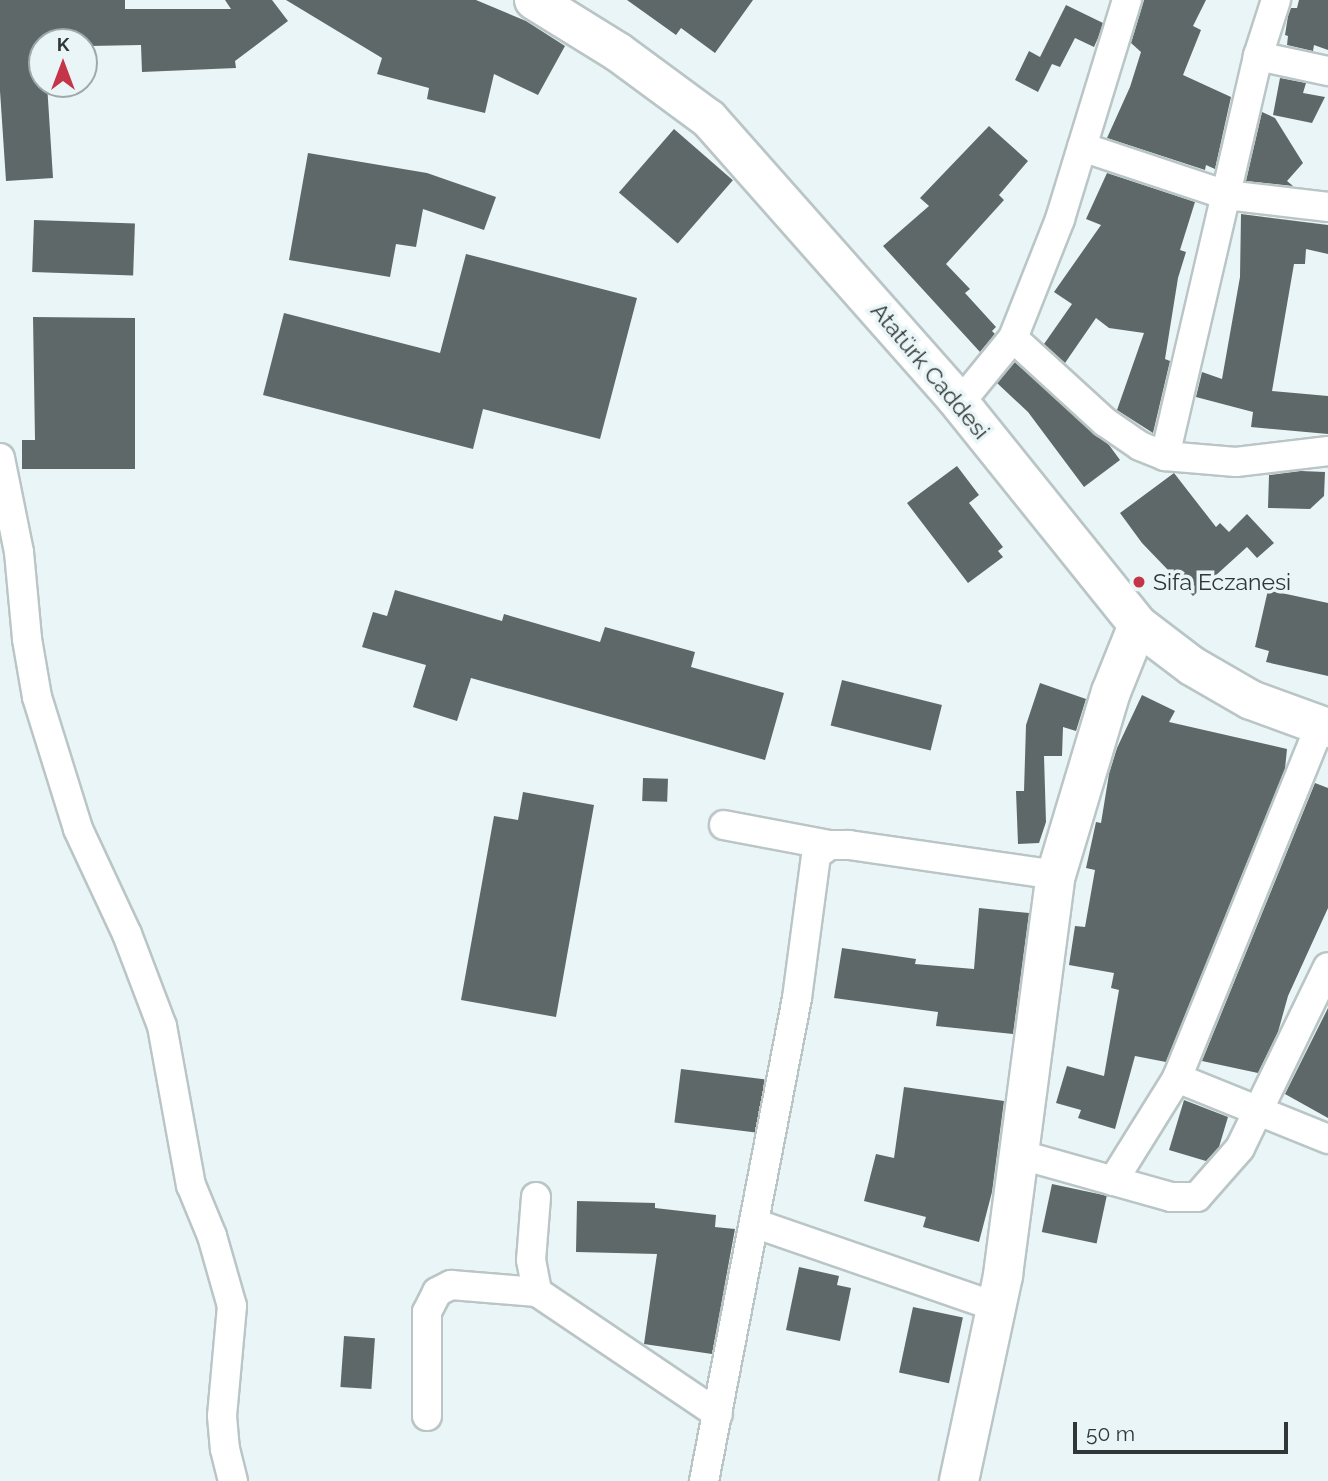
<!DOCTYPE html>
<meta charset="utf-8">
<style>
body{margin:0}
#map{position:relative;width:1328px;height:1481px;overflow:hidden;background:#e9f5f6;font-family:Raleway,sans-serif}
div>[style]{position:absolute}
.building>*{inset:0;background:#5e6869;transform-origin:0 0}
.roads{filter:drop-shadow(2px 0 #bac5c6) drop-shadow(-2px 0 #bac5c6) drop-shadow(0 2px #bac5c6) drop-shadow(0 -2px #bac5c6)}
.street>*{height:28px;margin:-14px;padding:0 14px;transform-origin:14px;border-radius:14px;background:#fff}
.secondary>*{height:38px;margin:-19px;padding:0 19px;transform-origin:19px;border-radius:19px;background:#fff}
.dots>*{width:19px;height:19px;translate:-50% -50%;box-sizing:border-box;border:4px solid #e9f5f6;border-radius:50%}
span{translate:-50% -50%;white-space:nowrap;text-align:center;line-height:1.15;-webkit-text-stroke:7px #e9f5f6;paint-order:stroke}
.street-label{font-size:23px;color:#313636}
.poi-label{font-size:23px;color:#313636}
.left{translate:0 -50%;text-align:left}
.north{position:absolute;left:28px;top:28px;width:70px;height:70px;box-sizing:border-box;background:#e9f5f6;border:2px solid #9fa9a9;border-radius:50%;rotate:0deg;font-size:19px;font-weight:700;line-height:28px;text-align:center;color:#313636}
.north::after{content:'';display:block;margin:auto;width:24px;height:32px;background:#c53549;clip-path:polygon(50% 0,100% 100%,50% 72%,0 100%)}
.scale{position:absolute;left:1073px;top:1422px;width:215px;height:32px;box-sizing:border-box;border:4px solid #313636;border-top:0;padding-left:9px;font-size:21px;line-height:24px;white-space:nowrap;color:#313636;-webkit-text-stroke:5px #e9f5f6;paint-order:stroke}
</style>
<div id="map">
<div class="building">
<i style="clip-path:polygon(0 0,125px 0,125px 9px,231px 9px,225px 0,272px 0,288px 21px,235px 61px,236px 68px,142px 72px,141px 45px,89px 46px,89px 58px,84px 58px,84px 42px,42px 42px,42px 84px,47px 84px,53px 178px,6px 181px,0 91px)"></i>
<i style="clip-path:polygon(286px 0,476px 0,526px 21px,565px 46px,538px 95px,494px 74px,485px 113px,427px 99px,429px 88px,377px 74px,382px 58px)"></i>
<i style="clip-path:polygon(627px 0,753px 0,715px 53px,681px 28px,676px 35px)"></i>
<i style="clip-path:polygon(1144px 0,1206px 0,1193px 26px,1201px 30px,1183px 75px,1231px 97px,1215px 169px,1206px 165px,1205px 170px,1107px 138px,1130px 87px,1141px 52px,1131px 43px)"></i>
<i style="clip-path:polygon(1299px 0,1328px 0,1328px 50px,1314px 45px,1313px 51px,1287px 45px,1288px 36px,1285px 35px,1288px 16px,1291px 8px,1297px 8px)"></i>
<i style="clip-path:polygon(1066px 5px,1103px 23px,1098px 38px,1094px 47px,1075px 38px,1060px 67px,1052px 64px,1038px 92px,1015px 80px,1029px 51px,1040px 57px)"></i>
<i style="clip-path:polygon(1280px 78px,1306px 83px,1303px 93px,1325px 97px,1312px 123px,1273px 115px)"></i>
<i style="clip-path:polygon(1262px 112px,1275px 118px,1303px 163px,1287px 181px,1293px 186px,1246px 181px)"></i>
<i style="clip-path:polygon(989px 126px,1028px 161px,999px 195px,1004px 200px,946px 264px,970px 289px,965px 293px,996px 327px,992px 331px,995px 334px,980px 352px,883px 246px,929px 206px,920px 198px)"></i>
<i style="left:674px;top:129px;width:78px;height:84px;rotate:41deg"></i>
<i style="clip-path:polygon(308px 153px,427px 173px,496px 197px,484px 230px,423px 209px,416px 247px,396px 244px,390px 277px,289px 260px)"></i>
<i style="clip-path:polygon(1107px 173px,1195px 202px,1180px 250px,1186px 252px,1178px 278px,1165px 359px,1170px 361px,1153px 433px,1117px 410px,1144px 333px,1109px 328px,1096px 318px,1065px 363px,1044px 344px,1072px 304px,1054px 292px,1101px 225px,1086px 219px)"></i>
<i style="clip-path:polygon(1241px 214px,1328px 225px,1328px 254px,1306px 249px,1305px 264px,1294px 264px,1272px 391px,1328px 396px,1328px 434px,1251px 427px,1253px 412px,1196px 397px,1202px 372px,1222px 379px,1240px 277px)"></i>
<i style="left:34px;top:220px;width:101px;height:52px;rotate:2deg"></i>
<i style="clip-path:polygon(466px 254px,637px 298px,600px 439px,483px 409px,473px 449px,263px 395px,284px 313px,440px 353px)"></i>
<i style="clip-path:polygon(33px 317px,135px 318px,135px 469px,22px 469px,22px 440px,35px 440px)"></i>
<i style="clip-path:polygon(1015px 362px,1109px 445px,1120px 460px,1084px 487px,1028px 412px,997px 383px)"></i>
<i style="clip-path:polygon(957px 466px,979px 495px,969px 503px,1003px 547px,998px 551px,1003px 557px,968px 583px,907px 503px)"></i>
<i style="clip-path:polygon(1301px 471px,1325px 472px,1324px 496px,1310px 509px,1268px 508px,1269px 475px)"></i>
<i style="clip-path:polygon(1174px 473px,1216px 527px,1220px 523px,1229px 532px,1247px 514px,1274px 543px,1257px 558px,1247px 547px,1193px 596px,1142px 543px,1120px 513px)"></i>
<i style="clip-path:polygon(395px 590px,502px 621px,504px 614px,600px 642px,605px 627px,695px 652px,691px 667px,784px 693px,765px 760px,471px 678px,457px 721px,413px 707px,426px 665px,362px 647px,373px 612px,387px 616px)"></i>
<i style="clip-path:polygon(1268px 590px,1328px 603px,1328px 676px,1266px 662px,1269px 651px,1255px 647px)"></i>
<i style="left:842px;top:680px;width:103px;height:47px;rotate:14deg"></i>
<i style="clip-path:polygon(1040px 683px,1086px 699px,1076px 731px,1063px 727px,1062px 756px,1044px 756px,1046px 822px,1039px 843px,1018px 844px,1016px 791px,1024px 791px,1026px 725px)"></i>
<i style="clip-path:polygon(1142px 695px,1175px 711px,1169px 722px,1287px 749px,1285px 769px,1166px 1062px,1135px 1056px,1115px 1129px,1078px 1118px,1081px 1110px,1056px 1103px,1067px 1066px,1104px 1076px,1119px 990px,1111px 988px,1114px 973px,1069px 965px,1075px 926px,1085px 927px,1095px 870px,1086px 868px,1096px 822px,1101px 823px,1109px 774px,1117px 748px)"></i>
<i style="left:643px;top:778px;width:25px;height:23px;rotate:2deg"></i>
<i style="clip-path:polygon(1315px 783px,1328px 788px,1328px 908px,1288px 996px,1278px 1032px,1258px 1073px,1202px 1061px)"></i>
<i style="clip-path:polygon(523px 792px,594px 805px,556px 1017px,461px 1000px,494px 816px,518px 820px)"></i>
<i style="clip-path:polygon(979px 908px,1029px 913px,1013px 1034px,936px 1026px,938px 1012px,834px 998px,842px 948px,916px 959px,915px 964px,974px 969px)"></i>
<i style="clip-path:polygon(1328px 1008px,1328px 1118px,1285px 1094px)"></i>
<i style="left:681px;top:1069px;width:84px;height:54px;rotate:7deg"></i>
<i style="clip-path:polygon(904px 1087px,1004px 1101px,992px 1192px,979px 1242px,923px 1227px,926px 1217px,864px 1201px,876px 1154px,894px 1158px)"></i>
<i style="clip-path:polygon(1184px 1100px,1228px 1117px,1219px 1147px,1206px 1161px,1169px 1150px)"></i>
<i style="left:1052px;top:1184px;width:56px;height:49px;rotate:12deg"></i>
<i style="clip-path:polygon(577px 1201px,655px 1203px,655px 1208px,716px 1215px,715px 1227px,735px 1229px,712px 1354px,644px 1344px,657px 1254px,576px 1252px)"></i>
<i style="clip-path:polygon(799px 1267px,839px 1276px,837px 1285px,851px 1288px,840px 1341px,786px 1330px)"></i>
<i style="left:913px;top:1307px;width:51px;height:67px;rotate:12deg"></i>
<i style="left:344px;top:1336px;width:31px;height:51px;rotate:4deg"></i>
</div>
<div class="roads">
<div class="street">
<i style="left:1258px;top:56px;width:72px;rotate:12.1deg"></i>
<i style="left:1082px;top:147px;width:152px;rotate:18.4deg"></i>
<i style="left:1226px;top:195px;width:103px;rotate:6.7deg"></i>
<i style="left:1013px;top:338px;width:125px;rotate:42.4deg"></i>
<i style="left:1105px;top:422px;width:42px;rotate:34.4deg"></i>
<i style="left:1140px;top:446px;width:27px;rotate:22deg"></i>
<i style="left:1165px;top:456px;width:71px;rotate:4.8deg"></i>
<i style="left:1236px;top:462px;width:93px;rotate:-6.8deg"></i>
<i style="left:959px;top:404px;width:85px;rotate:-50.7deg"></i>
<i style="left:1013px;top:338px;width:128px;rotate:-68.4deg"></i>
<i style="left:1060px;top:219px;width:229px;rotate:-73deg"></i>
<i style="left:1165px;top:456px;width:411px;rotate:-76.9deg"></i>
<i style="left:1258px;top:56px;width:59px;rotate:-72.2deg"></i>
<i style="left:0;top:458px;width:96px;rotate:78.6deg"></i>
<i style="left:19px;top:552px;width:87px;rotate:84.7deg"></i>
<i style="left:27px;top:639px;width:59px;rotate:80.2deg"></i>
<i style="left:37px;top:697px;width:138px;rotate:72.7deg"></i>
<i style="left:78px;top:829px;width:116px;rotate:65deg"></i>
<i style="left:127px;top:934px;width:98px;rotate:69.2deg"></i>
<i style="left:162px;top:1026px;width:162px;rotate:79.7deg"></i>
<i style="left:191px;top:1185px;width:55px;rotate:67.6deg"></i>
<i style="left:212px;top:1236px;width:73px;rotate:74.1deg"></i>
<i style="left:232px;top:1306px;width:110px;rotate:95.2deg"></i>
<i style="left:222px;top:1416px;width:33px;rotate:85deg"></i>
<i style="left:225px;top:1449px;width:33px;rotate:76deg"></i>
<i style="left:724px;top:825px;width:108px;rotate:10.7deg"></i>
<i style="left:1177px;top:1078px;width:163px;rotate:22deg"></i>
<i style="left:1018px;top:1154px;width:159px;rotate:15.7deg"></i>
<i style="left:1171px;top:1197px;width:26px"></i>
<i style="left:1197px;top:1197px;width:65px;rotate:-48.7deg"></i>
<i style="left:1240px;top:1148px;width:201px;rotate:-64.1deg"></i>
<i style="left:1113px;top:1181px;width:121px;rotate:-58.1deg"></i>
<i style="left:1177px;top:1078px;width:382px;rotate:-67.9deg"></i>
<i style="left:536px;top:1197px;width:63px;rotate:94.5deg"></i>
<i style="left:531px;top:1260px;width:33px;rotate:79deg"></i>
<i style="left:537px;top:1292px;width:218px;rotate:34deg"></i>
<i style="left:754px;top:1223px;width:256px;rotate:19.1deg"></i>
<i style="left:427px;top:1416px;width:104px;rotate:-90deg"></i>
<i style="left:427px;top:1312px;width:22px;rotate:-63deg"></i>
<i style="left:437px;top:1292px;width:16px;rotate:-27deg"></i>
<i style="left:451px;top:1285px;width:86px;rotate:4.7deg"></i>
<i style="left:704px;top:1481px;width:492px;rotate:-79.1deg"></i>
<i style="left:797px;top:998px;width:144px;rotate:-82.4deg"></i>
<i style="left:816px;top:855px;width:17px;rotate:-36deg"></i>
<i style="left:830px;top:845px;width:19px"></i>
<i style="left:849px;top:845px;width:209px;rotate:8.2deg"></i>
</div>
<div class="secondary">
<i style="left:534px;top:0;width:99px;rotate:31.8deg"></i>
<i style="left:618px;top:52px;width:113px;rotate:36.4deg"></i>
<i style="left:709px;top:119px;width:370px;rotate:48.5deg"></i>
<i style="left:954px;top:396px;width:294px;rotate:51.2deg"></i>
<i style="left:1138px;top:625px;width:68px;rotate:37.2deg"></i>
<i style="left:1192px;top:666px;width:68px;rotate:30deg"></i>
<i style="left:1251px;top:700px;width:82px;rotate:20deg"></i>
<i style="left:959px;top:1481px;width:211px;rotate:-77.9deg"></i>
<i style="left:1003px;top:1275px;width:403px;rotate:-82.5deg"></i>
<i style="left:1056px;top:875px;width:191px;rotate:-73.3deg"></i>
<i style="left:1111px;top:692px;width:72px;rotate:-68.1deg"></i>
</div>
</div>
<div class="dots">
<i style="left:1139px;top:582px;background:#c53549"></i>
</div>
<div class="street-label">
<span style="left:930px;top:371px;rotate:50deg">Atatürk Caddesi</span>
</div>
<div class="poi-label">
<span class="left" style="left:1153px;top:582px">Sifa Eczanesi</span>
</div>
<div class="north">K</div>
<div class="scale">50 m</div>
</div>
